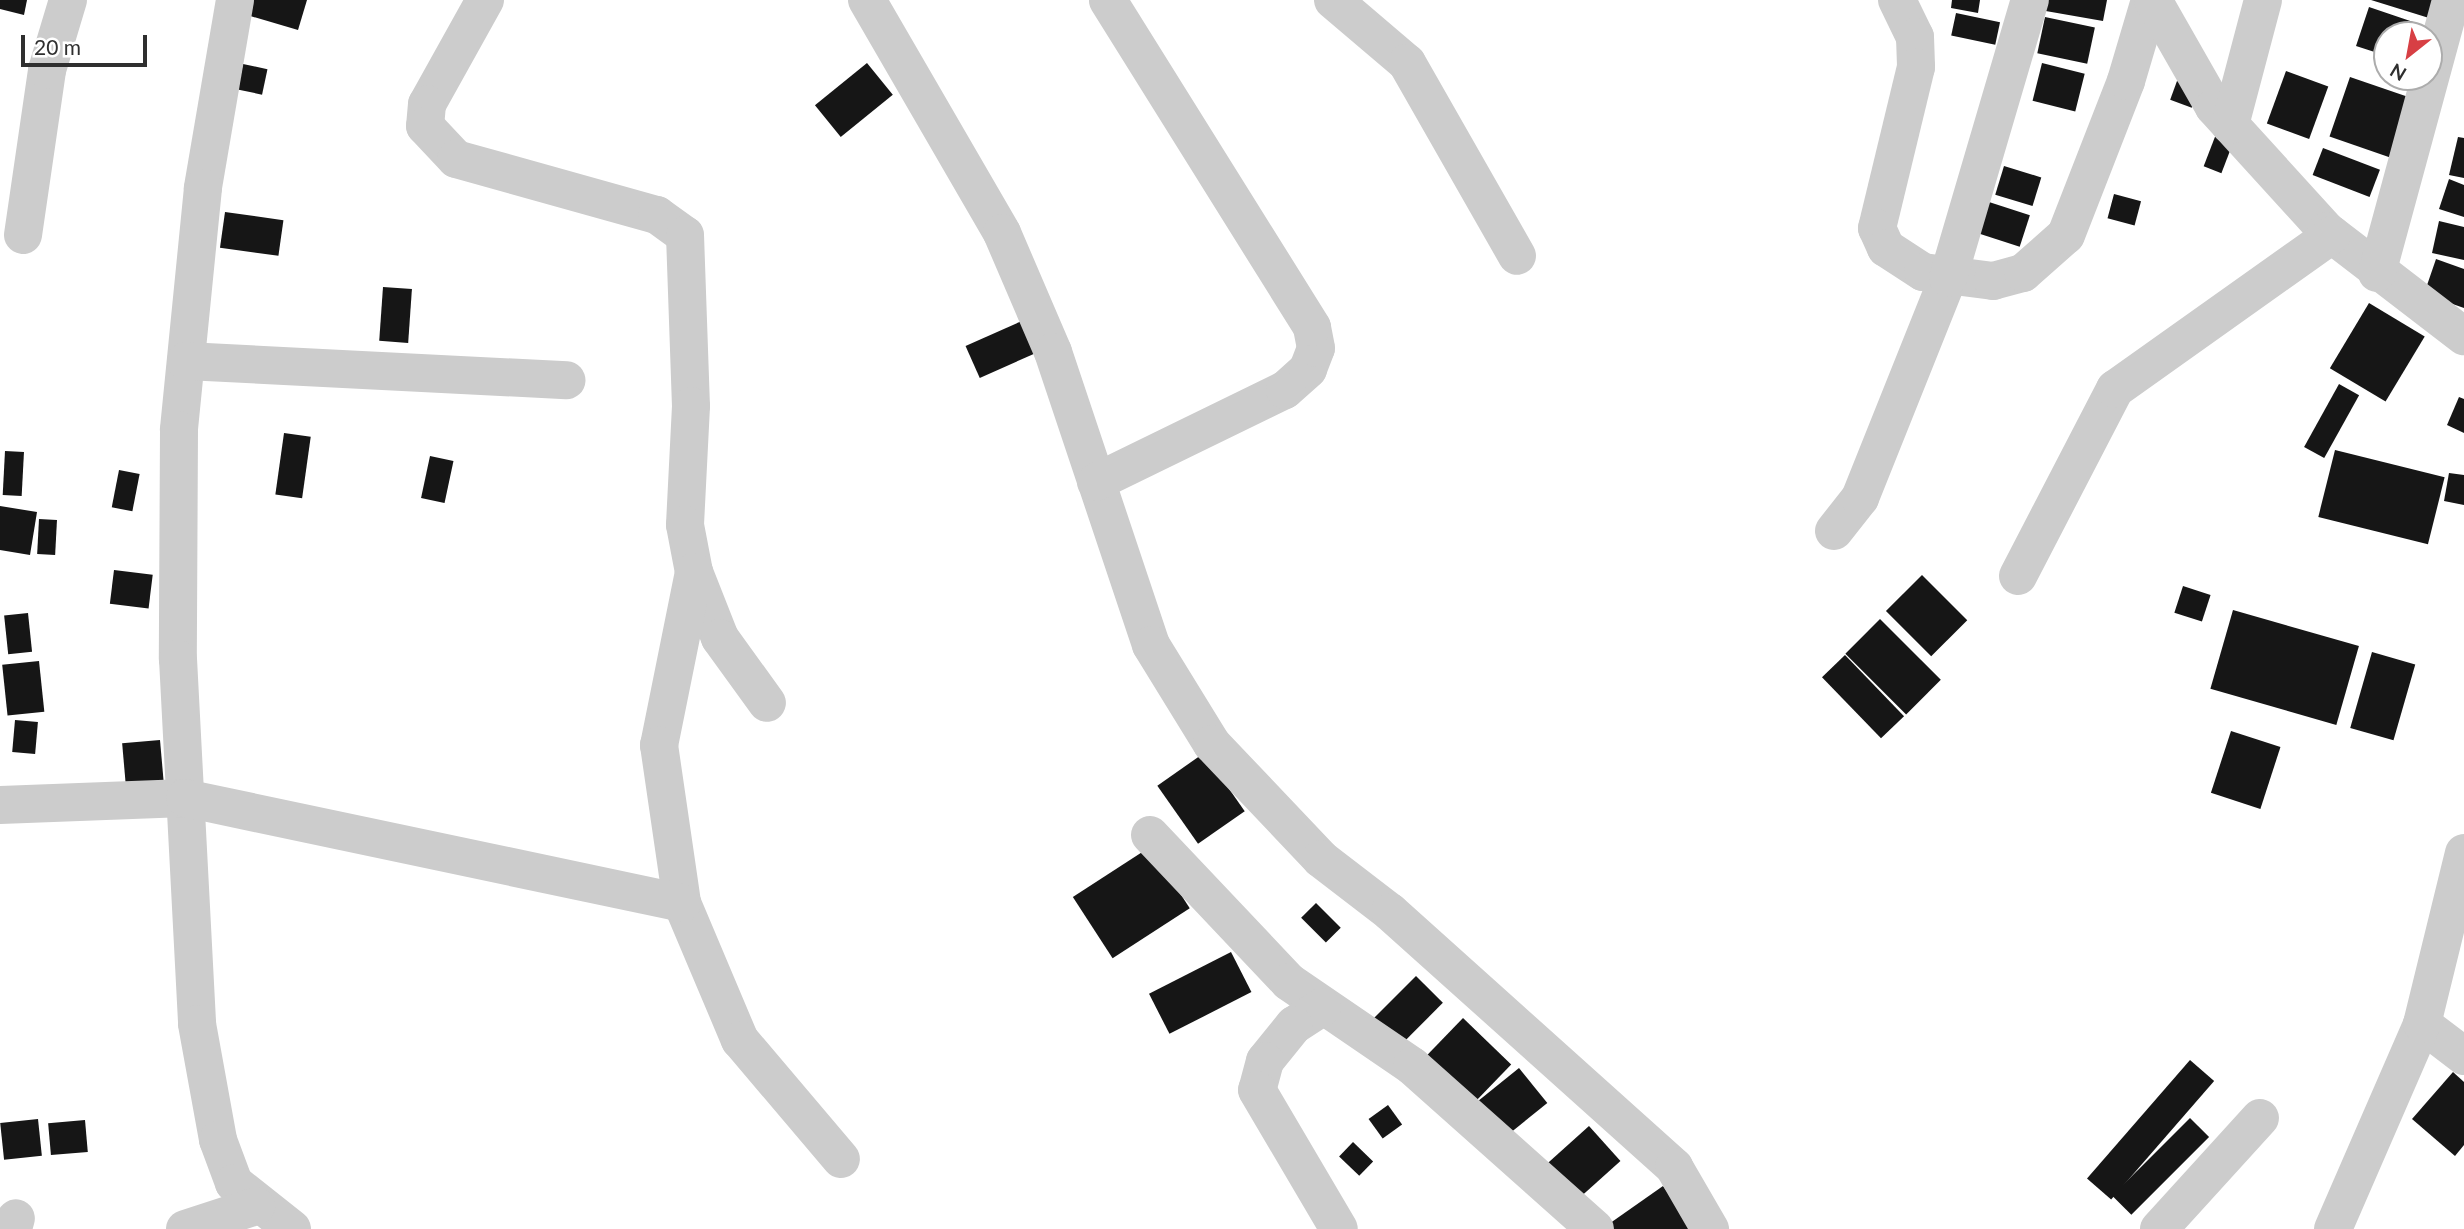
<!DOCTYPE html>
<style>
body{margin:0}
#map{position:relative;width:2464px;height:1229px;overflow:hidden;background:#fff;font-family:Lato,sans-serif}
div>[style]{position:absolute}
.building>*{inset:0;background:#161616;transform-origin:0 0}
.minor>*{height:38px;margin:-19px;padding:0 19px;transform-origin:19px;border-radius:19px;background:#ccc}
span{translate:-50% -50%;white-space:nowrap;text-align:center;line-height:1.15;-webkit-text-stroke:7px #fff;paint-order:stroke}
.north{position:absolute;left:2373px;top:21px;width:70px;height:70px;box-sizing:border-box;background:#fff;border:2px solid #acacac;border-radius:50%;rotate:211deg;font-size:19px;font-weight:700;line-height:28px;text-align:center;color:#2f2f2f}
.north::after{content:'';display:block;margin:auto;width:24px;height:32px;background:#d73f44;clip-path:polygon(50% 0,100% 100%,50% 72%,0 100%)}
.scale{position:absolute;left:21px;top:35px;width:126px;height:32px;box-sizing:border-box;border:4px solid #2f2f2f;border-top:0;padding-left:9px;font-size:21px;line-height:24px;white-space:nowrap;color:#2f2f2f;-webkit-text-stroke:5px #fff;paint-order:stroke}
</style>
<div id="map">
<div class="building">
<i style="clip-path:polygon(0 0,27px 0,24px 15px,0 9px)"></i>
<i style="clip-path:polygon(244px 0,307px 0,298px 30px,240px 13px)"></i>
<i style="clip-path:polygon(1952px 0,1980px 0,1978px 13px,1951px 8px)"></i>
<i style="clip-path:polygon(2042px 0,2107px 0,2103px 21px,2040px 10px)"></i>
<i style="clip-path:polygon(2371px 0,2434px 0,2429px 18px)"></i>
<i style="clip-path:polygon(2369px 7px,2425px 26px,2422px 35px,2387px 35px,2387px 56px,2356px 46px)"></i>
<i style="left:1956px;top:13px;width:45px;height:23px;rotate:12deg"></i>
<i style="left:2045px;top:17px;width:51px;height:37px;rotate:12deg"></i>
<i style="left:867px;top:63px;width:41px;height:67px;rotate:51deg"></i>
<i style="left:2042px;top:63px;width:44px;height:39px;rotate:14deg"></i>
<i style="left:243px;top:64px;width:25px;height:26px;rotate:12deg"></i>
<i style="left:2286px;top:71px;width:45px;height:56px;rotate:20deg"></i>
<i style="left:2350px;top:77px;width:71px;height:63px;rotate:19deg"></i>
<i style="left:2177px;top:81px;width:23px;height:20px;rotate:20deg"></i>
<i style="left:2218px;top:129px;width:19px;height:40px;rotate:21deg"></i>
<i style="clip-path:polygon(2458px 137px,2464px 138px,2464px 178px,2449px 175px)"></i>
<i style="left:2323px;top:148px;width:61px;height:29px;rotate:21deg"></i>
<i style="left:2004px;top:166px;width:39px;height:30px;rotate:17deg"></i>
<i style="clip-path:polygon(2449px 179px,2464px 185px,2464px 217px,2439px 209px)"></i>
<i style="left:2114px;top:194px;width:28px;height:25px;rotate:15deg"></i>
<i style="left:1989px;top:202px;width:43px;height:33px;rotate:18deg"></i>
<i style="left:225px;top:212px;width:59px;height:36px;rotate:8deg"></i>
<i style="clip-path:polygon(2439px 221px,2464px 227px,2464px 260px,2432px 253px)"></i>
<i style="clip-path:polygon(2436px 259px,2464px 269px,2464px 308px,2424px 294px)"></i>
<i style="left:383px;top:287px;width:29px;height:54px;rotate:4deg"></i>
<i style="left:2369px;top:303px;width:65px;height:76px;rotate:31deg"></i>
<i style="left:1024px;top:320px;width:35px;height:64px;rotate:66deg"></i>
<i style="left:2339px;top:384px;width:23px;height:72px;rotate:29deg"></i>
<i style="clip-path:polygon(2459px 397px,2464px 399px,2464px 433px,2447px 425px)"></i>
<i style="left:284px;top:433px;width:27px;height:62px;rotate:8deg"></i>
<i style="left:2335px;top:450px;width:113px;height:69px;rotate:14deg"></i>
<i style="left:5px;top:451px;width:19px;height:44px;rotate:3deg"></i>
<i style="left:430px;top:456px;width:24px;height:43px;rotate:12deg"></i>
<i style="left:119px;top:470px;width:21px;height:38px;rotate:11deg"></i>
<i style="clip-path:polygon(2449px 473px,2464px 475px,2464px 505px,2444px 501px)"></i>
<i style="clip-path:polygon(0 506px,37px 512px,30px 555px,0 550px)"></i>
<i style="left:39px;top:519px;width:18px;height:35px;rotate:3deg"></i>
<i style="left:114px;top:570px;width:39px;height:34px;rotate:7deg"></i>
<i style="left:1922px;top:575px;width:64px;height:51px;rotate:45deg"></i>
<i style="left:2183px;top:586px;width:29px;height:28px;rotate:18deg"></i>
<i style="left:2233px;top:610px;width:131px;height:82px;rotate:16deg"></i>
<i style="left:28px;top:613px;width:39px;height:24px;rotate:84deg"></i>
<i style="left:1880px;top:619px;width:86px;height:49px;rotate:45deg"></i>
<i style="left:2372px;top:652px;width:45px;height:79px;rotate:16deg"></i>
<i style="left:1845px;top:655px;width:85px;height:32px;rotate:46deg"></i>
<i style="left:39px;top:661px;width:51px;height:37px;rotate:84deg"></i>
<i style="left:15px;top:720px;width:23px;height:32px;rotate:5deg"></i>
<i style="left:2231px;top:731px;width:52px;height:65px;rotate:18deg"></i>
<i style="left:160px;top:740px;width:43px;height:38px;rotate:85deg"></i>
<i style="left:1204px;top:753px;width:71px;height:57px;rotate:55deg"></i>
<i style="left:1150px;top:847px;width:73px;height:92px;rotate:57deg"></i>
<i style="left:1316px;top:903px;width:35px;height:21px;rotate:45deg"></i>
<i style="left:1231px;top:952px;width:45px;height:92px;rotate:63deg"></i>
<i style="left:1416px;top:976px;width:38px;height:69px;rotate:45deg"></i>
<i style="left:1463px;top:1018px;width:67px;height:57px;rotate:44deg"></i>
<i style="left:2190px;top:1060px;width:32px;height:157px;rotate:41deg"></i>
<i style="left:1519px;top:1068px;width:45px;height:57px;rotate:51deg"></i>
<i style="clip-path:polygon(2453px 1072px,2464px 1082px,2464px 1145px,2455px 1156px,2412px 1119px)"></i>
<i style="left:1388px;top:1105px;width:24px;height:24px;rotate:54deg"></i>
<i style="left:2190px;top:1118px;width:27px;height:110px;rotate:45deg"></i>
<i style="left:38px;top:1119px;width:37px;height:38px;rotate:84deg"></i>
<i style="left:85px;top:1120px;width:32px;height:37px;rotate:85deg"></i>
<i style="left:1589px;top:1126px;width:47px;height:64px;rotate:48deg"></i>
<i style="left:1353px;top:1142px;width:28px;height:20px;rotate:44deg"></i>
<i style="clip-path:polygon(1663px 1186px,1694px 1229px,1608px 1229px,1606px 1226px)"></i>
</div>
<div class="minor">
<i style="left:235px;top:0;width:191px;rotate:99.7deg"></i>
<i style="left:203px;top:188px;width:243px;rotate:95.7deg"></i>
<i style="left:179px;top:430px;width:229px;rotate:90.3deg"></i>
<i style="left:178px;top:659px;width:365px;rotate:87deg"></i>
<i style="left:197px;top:1024px;width:118px;rotate:79.7deg"></i>
<i style="left:218px;top:1140px;width:46px;rotate:69.6deg"></i>
<i style="left:234px;top:1183px;width:74px;rotate:38.4deg"></i>
<i style="left:485px;top:0;width:119px;rotate:119.1deg"></i>
<i style="left:427px;top:104px;width:22px;rotate:95deg"></i>
<i style="left:425px;top:126px;width:45px;rotate:46.8deg"></i>
<i style="left:456px;top:159px;width:209px;rotate:15.6deg"></i>
<i style="left:657px;top:215px;width:34px;rotate:36deg"></i>
<i style="left:685px;top:235px;width:171px;rotate:88deg"></i>
<i style="left:691px;top:406px;width:119px;rotate:92.9deg"></i>
<i style="left:685px;top:525px;width:48px;rotate:79.2deg"></i>
<i style="left:694px;top:572px;width:71px;rotate:68.5deg"></i>
<i style="left:720px;top:638px;width:80px;rotate:54.1deg"></i>
<i style="left:867px;top:0;width:269px;rotate:59.9deg"></i>
<i style="left:1002px;top:233px;width:129px;rotate:66.8deg"></i>
<i style="left:1053px;top:352px;width:309px;rotate:71.5deg"></i>
<i style="left:1151px;top:645px;width:116px;rotate:58.4deg"></i>
<i style="left:1212px;top:744px;width:158px;rotate:46.5deg"></i>
<i style="left:1321px;top:859px;width:87px;rotate:37.5deg"></i>
<i style="left:1390px;top:912px;width:382px;rotate:41.9deg"></i>
<i style="left:1674px;top:1167px;width:72px;rotate:59.9deg"></i>
<i style="left:1333px;top:0;width:97px;rotate:40.4deg"></i>
<i style="left:1407px;top:63px;width:222px;rotate:60.3deg"></i>
<i style="left:1897px;top:0;width:41px;rotate:64.1deg"></i>
<i style="left:1915px;top:37px;width:30px;rotate:88deg"></i>
<i style="left:1916px;top:67px;width:166px;rotate:103.6deg"></i>
<i style="left:1877px;top:228px;width:22px;rotate:66deg"></i>
<i style="left:1886px;top:248px;width:44px;rotate:33deg"></i>
<i style="left:1923px;top:272px;width:71px;rotate:7.3deg"></i>
<i style="left:1993px;top:281px;width:31px;rotate:-15deg"></i>
<i style="left:2023px;top:273px;width:57px;rotate:-41.5deg"></i>
<i style="left:2066px;top:235px;width:165px;rotate:-68.7deg"></i>
<i style="left:2126px;top:81px;width:84px;rotate:-73.5deg"></i>
<i style="left:2153px;top:0;width:123px;rotate:60.3deg"></i>
<i style="left:2214px;top:107px;width:168px;rotate:47.7deg"></i>
<i style="left:2327px;top:231px;width:173px;rotate:37.5deg"></i>
<i style="left:2230px;top:125px;width:129px;rotate:-75.2deg"></i>
<i style="left:23px;top:235px;width:167px;rotate:-81.7deg"></i>
<i style="left:47px;top:70px;width:73px;rotate:-73.3deg"></i>
<i style="left:2377px;top:273px;width:283px;rotate:-74.8deg"></i>
<i style="left:186px;top:361px;width:381px;rotate:2.9deg"></i>
<i style="left:1096px;top:482px;width:210px;rotate:-26deg"></i>
<i style="left:1285px;top:390px;width:31px;rotate:-42deg"></i>
<i style="left:1308px;top:369px;width:22px;rotate:-69deg"></i>
<i style="left:1316px;top:348px;width:21px;rotate:-101deg"></i>
<i style="left:1312px;top:327px;width:385px;rotate:-122deg"></i>
<i style="left:1834px;top:531px;width:42px;rotate:-51.8deg"></i>
<i style="left:1860px;top:498px;width:237px;rotate:-68.2deg"></i>
<i style="left:1948px;top:278px;width:290px;rotate:-73.6deg"></i>
<i style="left:694px;top:572px;width:177px;rotate:101.4deg"></i>
<i style="left:659px;top:745px;width:160px;rotate:81.7deg"></i>
<i style="left:682px;top:903px;width:149px;rotate:67.1deg"></i>
<i style="left:740px;top:1040px;width:156px;rotate:49.7deg"></i>
<i style="left:2018px;top:576px;width:211px;rotate:-62.6deg"></i>
<i style="left:2115px;top:389px;width:266px;rotate:-35.4deg"></i>
<i style="left:0;top:805px;width:185px;rotate:-2.2deg"></i>
<i style="left:185px;top:798px;width:508px;rotate:11.93deg"></i>
<i style="left:1150px;top:835px;width:202px;rotate:46.6deg"></i>
<i style="left:1289px;top:982px;width:149px;rotate:34.3deg"></i>
<i style="left:1412px;top:1066px;width:245px;rotate:41.7deg"></i>
<i style="left:1322px;top:1007px;width:33px;rotate:147deg"></i>
<i style="left:1294px;top:1025px;width:46px;rotate:128.9deg"></i>
<i style="left:1265px;top:1061px;width:30px;rotate:105deg"></i>
<i style="left:1257px;top:1090px;width:161px;rotate:59.5deg"></i>
<i style="left:2422px;top:1024px;width:53px;rotate:37.3deg"></i>
<i style="left:13px;top:1229px;width:11px;rotate:-75deg"></i>
<i style="left:185px;top:1229px;width:75px;rotate:-17.9deg"></i>
<i style="left:2159px;top:1229px;width:150px;rotate:-47.7deg"></i>
<i style="left:2333px;top:1229px;width:223px;rotate:-66.5deg"></i>
<i style="left:2422px;top:1024px;width:176px;rotate:-76.2deg"></i>
</div>
<div class="north">N</div>
<div class="scale">20 m</div>
</div>
